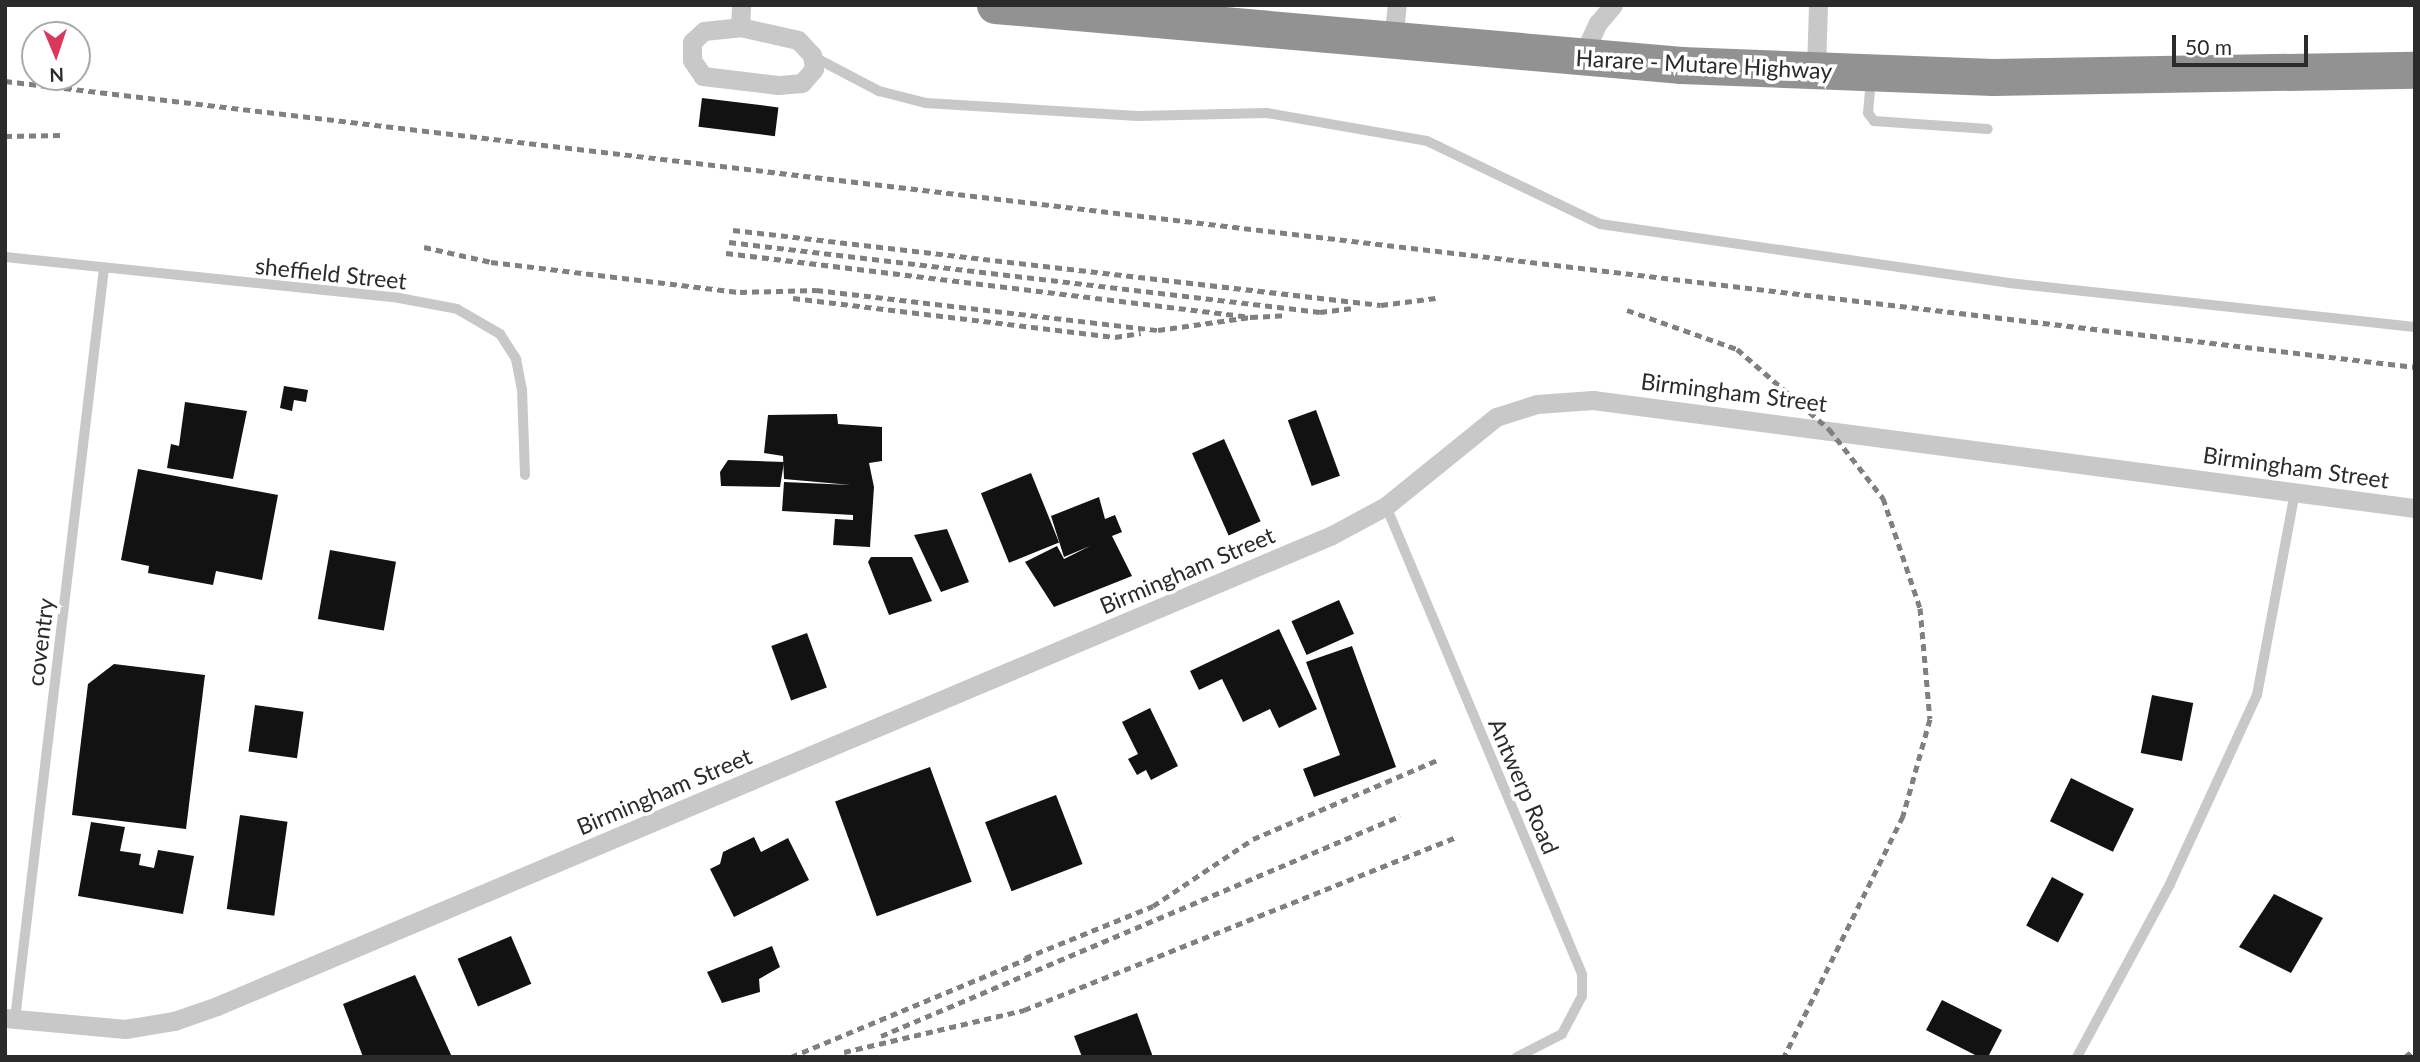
<!DOCTYPE html>
<style>
body{margin:0}
#map{position:relative;width:2420px;height:1062px;overflow:hidden;background:#fff;font-family:Lato,sans-serif}
div>[style]{position:absolute}
.building>*{inset:0;background:#121212;transform-origin:0 0}
.lane>*{height:10px;margin:-5px;padding:0 5px;transform-origin:5px;border-radius:5px;background:#c8c8c8}
.street>*{height:19px;margin:-9.5px;padding:0 9.5px;transform-origin:9.5px;border-radius:9.5px;background:#c8c8c8}
.highway>*{height:37px;margin:-18.5px;padding:0 18.5px;transform-origin:18.5px;border-radius:18.5px;background:#929292}
.rail>*{height:5px;margin-top:-2.5px;transform-origin:0;background:repeating-linear-gradient(90deg,#808080 0 7px,transparent 0 12px)}
span{translate:-50% -50%;white-space:nowrap;text-align:center;line-height:1.15;-webkit-text-stroke:7px #fff;paint-order:stroke}
.street-label{font-size:23px;color:#2b2b2b}
.frame{position:absolute;inset:0;border:7px solid #2b2b2b;pointer-events:none}
.north{position:absolute;left:21px;top:21px;width:70px;height:70px;box-sizing:border-box;background:#fff;border:2px solid #aaa;border-radius:50%;rotate:178deg;font-size:19px;font-weight:700;line-height:28px;text-align:center;color:#2b2b2b}
.north::after{content:'';display:block;margin:auto;width:24px;height:32px;background:#d8385c;clip-path:polygon(50% 0,100% 100%,50% 72%,0 100%)}
.scale{position:absolute;left:2172px;top:35px;width:136px;height:32px;box-sizing:border-box;border:4px solid #2b2b2b;border-top:0;padding-left:9px;font-size:21px;line-height:24px;white-space:nowrap;color:#2b2b2b;-webkit-text-stroke:5px #fff;paint-order:stroke}
</style>
<div id="map">
<div class="building">
<i style="left:702px;top:98px;width:77px;height:29px;rotate:7deg"></i>
<i style="clip-path:polygon(284px 386px,308px 390px,306px 402px,294px 400px,292px 411px,280px 408px)"></i>
<i style="clip-path:polygon(185px 402px,247px 411px,233px 479px,167px 468px,171px 444px,179px 446px)"></i>
<i style="left:1316px;top:410px;width:70px;height:30px;rotate:70deg"></i>
<i style="clip-path:polygon(837px 414px,838px 424px,882px 427px,882px 461px,869px 463px,874px 487px,870px 547px,833px 545px,835px 519px,853px 520px,853px 515px,782px 511px,784px 482px,851px 485px,784px 479px,783px 456px,764px 453px,768px 415px)"></i>
<i style="left:1224px;top:439px;width:90px;height:35px;rotate:66deg"></i>
<i style="clip-path:polygon(728px 460px,784px 462px,780px 487px,721px 486px,720px 472px)"></i>
<i style="clip-path:polygon(138px 469px,278px 495px,262px 580px,216px 571px,213px 585px,148px 573px,149px 566px,121px 560px)"></i>
<i style="left:1031px;top:473px;width:75px;height:54px;rotate:68deg"></i>
<i style="clip-path:polygon(1099px 497px,1105px 519px,1115px 515px,1122px 532px,1112px 536px,1132px 576px,1054px 607px,1025px 562px,1057px 546px,1064px 559px,1090px 546px,1064px 557px,1051px 516px)"></i>
<i style="clip-path:polygon(947px 529px,969px 582px,941px 592px,914px 535px)"></i>
<i style="left:330px;top:550px;width:67px;height:70px;rotate:10deg"></i>
<i style="clip-path:polygon(871px 557px,912px 557px,932px 601px,889px 615px,868px 562px)"></i>
<i style="left:1339px;top:600px;width:37px;height:52px;rotate:66deg"></i>
<i style="clip-path:polygon(1279px 629px,1317px 709px,1279px 728px,1270px 709px,1243px 722px,1222px 679px,1199px 690px,1190px 671px)"></i>
<i style="left:807px;top:633px;width:58px;height:38px;rotate:70deg"></i>
<i style="clip-path:polygon(1352px 646px,1396px 767px,1314px 797px,1303px 769px,1340px 755px,1306px 662px)"></i>
<i style="clip-path:polygon(114px 664px,205px 675px,186px 829px,72px 815px,88px 684px)"></i>
<i style="left:2152px;top:695px;width:42px;height:59px;rotate:11deg"></i>
<i style="left:255px;top:705px;width:49px;height:47px;rotate:8deg"></i>
<i style="clip-path:polygon(1150px 708px,1178px 766px,1151px 780px,1146px 770px,1137px 775px,1128px 759px,1138px 754px,1122px 722px)"></i>
<i style="left:930px;top:767px;width:122px;height:101px;rotate:70deg"></i>
<i style="left:2071px;top:778px;width:70px;height:48px;rotate:26deg"></i>
<i style="left:1056px;top:795px;width:74px;height:76px;rotate:69deg"></i>
<i style="left:240px;top:815px;width:48px;height:95px;rotate:8deg"></i>
<i style="clip-path:polygon(91px 822px,125px 827px,120px 851px,141px 854px,139px 865px,154px 868px,158px 850px,194px 856px,183px 914px,78px 896px)"></i>
<i style="clip-path:polygon(754px 837px,761px 852px,788px 838px,809px 880px,734px 917px,710px 869px,720px 864px,723px 852px)"></i>
<i style="left:2052px;top:877px;width:36px;height:55px;rotate:28deg"></i>
<i style="clip-path:polygon(2274px 894px,2323px 918px,2291px 973px,2239px 947px)"></i>
<i style="left:511px;top:936px;width:52px;height:58px;rotate:67deg"></i>
<i style="clip-path:polygon(772px 946px,780px 967px,759px 979px,760px 992px,722px 1003px,707px 972px)"></i>
<i style="clip-path:polygon(415px 975px,452px 1057px,363px 1057px,343px 1004px)"></i>
<i style="clip-path:polygon(1942px 1000px,2002px 1030px,1988px 1057px,1979px 1057px,1926px 1030px)"></i>
<i style="clip-path:polygon(1137px 1013px,1153px 1057px,1082px 1057px,1074px 1036px)"></i>
</div>
<div class="lane">
<i style="left:812px;top:56px;width:76px;rotate:27.6deg"></i>
<i style="left:879px;top:91px;width:49px;rotate:14.3deg"></i>
<i style="left:926px;top:103px;width:212px;rotate:3.5deg"></i>
<i style="left:1138px;top:116px;width:129px;rotate:-1.3deg"></i>
<i style="left:1267px;top:113px;width:162px;rotate:9.9deg"></i>
<i style="left:1427px;top:141px;width:192px;rotate:25.6deg"></i>
<i style="left:1600px;top:224px;width:413px;rotate:8.2deg"></i>
<i style="left:2009px;top:283px;width:408px;rotate:6.2deg"></i>
<i style="left:1871px;top:79px;width:34px;rotate:95deg"></i>
<i style="left:1868px;top:113px;width:10px;rotate:53deg"></i>
<i style="left:1874px;top:121px;width:114px;rotate:4deg"></i>
<i style="left:5px;top:257px;width:396px;rotate:5.9deg"></i>
<i style="left:399px;top:298px;width:59px;rotate:10.7deg"></i>
<i style="left:457px;top:309px;width:50px;rotate:30.2deg"></i>
<i style="left:500px;top:334px;width:30px;rotate:57deg"></i>
<i style="left:516px;top:359px;width:31px;rotate:79deg"></i>
<i style="left:522px;top:389px;width:86px;rotate:88deg"></i>
<i style="left:1386px;top:506px;width:507px;rotate:67.28deg"></i>
<i style="left:1582px;top:974px;width:22px;rotate:90deg"></i>
<i style="left:1582px;top:996px;width:43px;rotate:117.8deg"></i>
<i style="left:1562px;top:1034px;width:51px;rotate:152.9deg"></i>
<i style="left:15px;top:1019px;width:756px;rotate:-83.24deg"></i>
<i style="left:2077px;top:1057px;width:196px;rotate:-61.7deg"></i>
<i style="left:2170px;top:884px;width:208px;rotate:-65.3deg"></i>
<i style="left:2257px;top:695px;width:207px;rotate:-79.4deg"></i>
</div>
<div class="street">
<i style="left:740px;top:27px;width:59px;rotate:12.6deg"></i>
<i style="left:798px;top:40px;width:21px;rotate:47deg"></i>
<i style="left:812px;top:55px;width:14px;rotate:82deg"></i>
<i style="left:814px;top:69px;width:18px;rotate:131deg"></i>
<i style="left:802px;top:83px;width:24px;rotate:175deg"></i>
<i style="left:778px;top:85px;width:76px;rotate:-173.2deg"></i>
<i style="left:703px;top:76px;width:19px;rotate:-125deg"></i>
<i style="left:692px;top:60px;width:18px;rotate:-90deg"></i>
<i style="left:692px;top:42px;width:16px;rotate:-43deg"></i>
<i style="left:704px;top:31px;width:36px;rotate:-6deg"></i>
<i style="left:740px;top:27px;width:22px;rotate:-87deg"></i>
<i style="left:1393px;top:41px;width:36px;rotate:-84deg"></i>
<i style="left:1581px;top:59px;width:40px;rotate:-65deg"></i>
<i style="left:1598px;top:23px;width:23px;rotate:-50deg"></i>
<i style="left:1816px;top:69px;width:64px;rotate:-88.2deg"></i>
<i style="left:5px;top:1018px;width:121px;rotate:5.2deg"></i>
<i style="left:125px;top:1029px;width:50px;rotate:-9.3deg"></i>
<i style="left:174px;top:1021px;width:46px;rotate:-19.2deg"></i>
<i style="left:217px;top:1006px;width:1210px;rotate:-22.9deg"></i>
<i style="left:1332px;top:535px;width:61px;rotate:-28.2deg"></i>
<i style="left:1386px;top:506px;width:141px;rotate:-39deg"></i>
<i style="left:1496px;top:417px;width:43px;rotate:-17.6deg"></i>
<i style="left:1537px;top:404px;width:56px;rotate:-4.1deg"></i>
<i style="left:1593px;top:400px;width:829px;rotate:7.49deg"></i>
</div>
<div class="highway">
<i style="left:995px;top:5px;width:689px;rotate:5deg"></i>
<i style="left:1681px;top:65px;width:312px;rotate:2.2deg"></i>
<i style="left:1993px;top:77px;width:422px;rotate:-1deg"></i>
</div>
<div class="rail">
<i style="left:5px;top:81px;width:2427px;rotate:6.77deg"></i>
<i style="left:5px;top:136px;width:58px;rotate:-1deg"></i>
<i style="left:733px;top:230px;width:652px;rotate:6.6deg"></i>
<i style="left:1381px;top:305px;width:55px;rotate:-7.3deg"></i>
<i style="left:729px;top:242px;width:595px;rotate:6.75deg"></i>
<i style="left:1320px;top:312px;width:33px;rotate:-7deg"></i>
<i style="left:424px;top:247px;width:69px;rotate:12.6deg"></i>
<i style="left:491px;top:262px;width:251px;rotate:6.9deg"></i>
<i style="left:740px;top:292px;width:76px;rotate:-1.5deg"></i>
<i style="left:816px;top:290px;width:344px;rotate:6.7deg"></i>
<i style="left:1158px;top:330px;width:94px;rotate:-8deg"></i>
<i style="left:726px;top:253px;width:529px;rotate:6.95deg"></i>
<i style="left:1251px;top:317px;width:34px;rotate:-3deg"></i>
<i style="left:793px;top:298px;width:324px;rotate:6.9deg"></i>
<i style="left:1115px;top:337px;width:26px;rotate:-9deg"></i>
<i style="left:1627px;top:310px;width:117px;rotate:19.5deg"></i>
<i style="left:1737px;top:349px;width:122px;rotate:41deg"></i>
<i style="left:1829px;top:429px;width:88px;rotate:52deg"></i>
<i style="left:1883px;top:498px;width:116px;rotate:71.4deg"></i>
<i style="left:1920px;top:608px;width:111px;rotate:84.9deg"></i>
<i style="left:1930px;top:719px;width:101px;rotate:105.6deg"></i>
<i style="left:1903px;top:816px;width:269px;rotate:116.3deg"></i>
<i style="left:1025px;top:958px;width:138px;rotate:-22.1deg"></i>
<i style="left:1153px;top:906px;width:120px;rotate:-33.8deg"></i>
<i style="left:1253px;top:839px;width:200px;rotate:-23.2deg"></i>
<i style="left:881px;top:1036px;width:564px;rotate:-22.97deg"></i>
<i style="left:844px;top:1052px;width:185px;rotate:-13.1deg"></i>
<i style="left:1024px;top:1010px;width:466px;rotate:-21.8deg"></i>
<i style="left:791px;top:1057px;width:263px;rotate:-22.6deg"></i>
<i style="left:2405px;top:1057px;width:13px;rotate:-39deg"></i>
</div>
<div class="street-label">
<span style="left:1704px;top:64px;rotate:3deg">Harare - Mutare Highway</span>
<span style="left:331px;top:273px;rotate:6deg">sheffield Street</span>
<span style="left:1734px;top:392px;rotate:7deg">Birmingham Street</span>
<span style="left:2296px;top:467px;rotate:8deg">Birmingham Street</span>
<span style="left:1187px;top:570px;rotate:-23deg">Birmingham Street</span>
<span style="left:40px;top:642px;rotate:-83deg">coventry</span>
<span style="left:1524px;top:786px;rotate:67deg">Antwerp Road</span>
<span style="left:664px;top:791px;rotate:-23deg">Birmingham Street</span>
</div>
<div class="frame"></div>
<div class="north">N</div>
<div class="scale">50 m</div>
</div>
